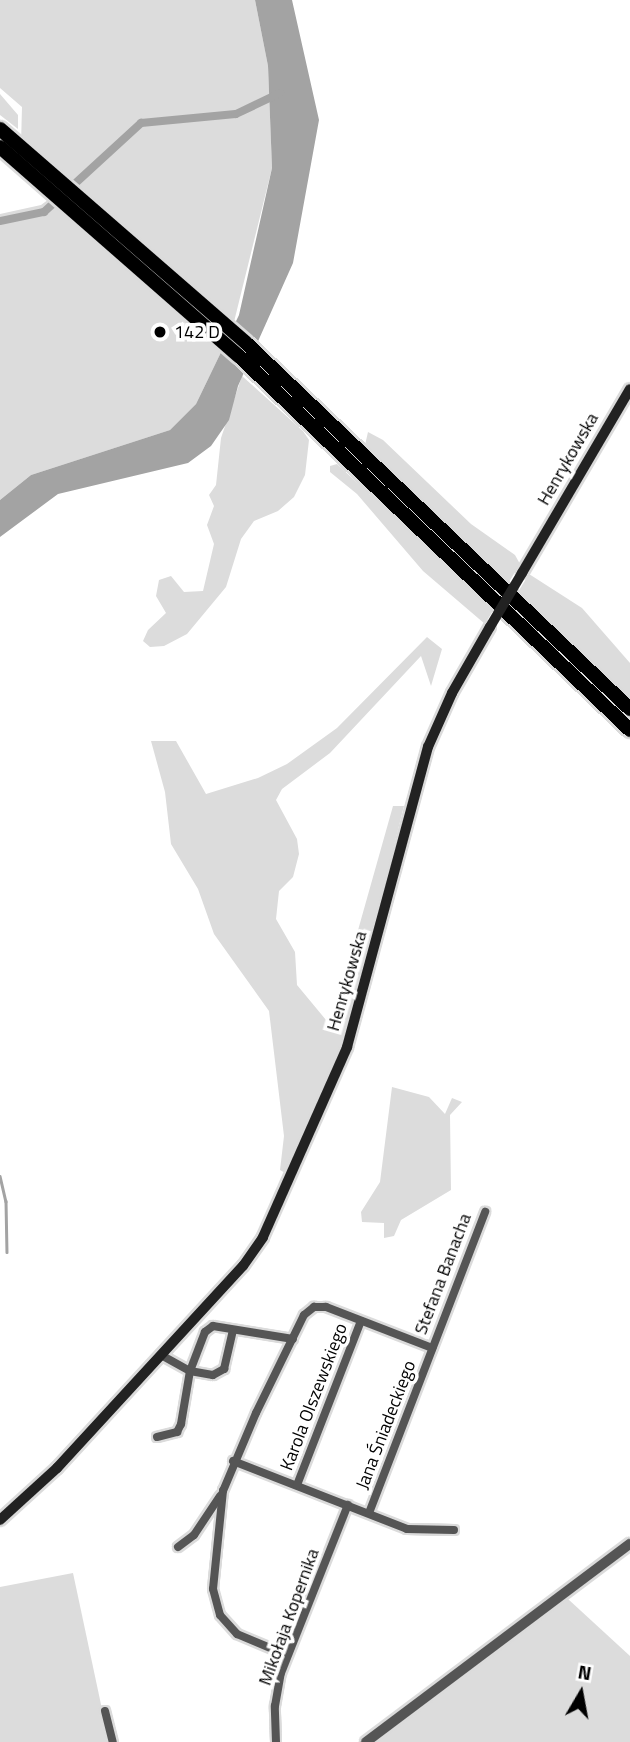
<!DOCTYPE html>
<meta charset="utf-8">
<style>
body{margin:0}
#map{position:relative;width:630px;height:1742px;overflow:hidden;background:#fff;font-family:"Titillium Web",sans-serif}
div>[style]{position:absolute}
.green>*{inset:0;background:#dcdcdc}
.water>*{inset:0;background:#a3a3a3}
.stream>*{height:2.5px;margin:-1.25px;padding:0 1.25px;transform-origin:1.25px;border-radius:1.25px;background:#a3a3a3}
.canal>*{height:8px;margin:-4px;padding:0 4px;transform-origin:4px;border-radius:4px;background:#a3a3a3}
.roads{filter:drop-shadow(2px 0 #dbdbdb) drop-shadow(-2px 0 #dbdbdb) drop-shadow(0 2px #dbdbdb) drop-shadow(0 -2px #dbdbdb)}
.minor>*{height:8px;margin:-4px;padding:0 4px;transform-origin:4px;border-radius:4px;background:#555}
.tertiary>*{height:10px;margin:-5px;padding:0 5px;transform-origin:5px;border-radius:5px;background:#555}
.secondary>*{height:10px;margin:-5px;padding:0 5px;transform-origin:5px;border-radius:5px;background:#222}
.motorway>*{height:14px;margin:-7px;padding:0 7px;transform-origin:7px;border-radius:7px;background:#000}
.secondary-bridge>*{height:10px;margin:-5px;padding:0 5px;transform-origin:5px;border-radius:5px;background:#222}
.dots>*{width:19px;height:19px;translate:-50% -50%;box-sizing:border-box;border:4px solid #fff;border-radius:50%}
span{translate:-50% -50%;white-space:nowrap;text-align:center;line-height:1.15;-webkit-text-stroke:7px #fff;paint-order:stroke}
.poi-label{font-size:18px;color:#000}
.left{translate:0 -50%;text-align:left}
.street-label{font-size:18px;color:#000}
.north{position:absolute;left:546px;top:1658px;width:70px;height:70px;-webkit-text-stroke:5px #fff;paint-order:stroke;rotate:10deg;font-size:19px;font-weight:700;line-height:28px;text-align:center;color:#000}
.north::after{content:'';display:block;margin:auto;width:24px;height:32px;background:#000;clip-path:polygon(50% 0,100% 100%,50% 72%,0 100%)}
</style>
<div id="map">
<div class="green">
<i style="clip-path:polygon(0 0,255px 0,268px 66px,272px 168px,232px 330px,21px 144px,22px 107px,0 88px)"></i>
<i style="clip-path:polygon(0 94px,18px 115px,18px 129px,0 115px)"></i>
<i style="clip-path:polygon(56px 194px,225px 344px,196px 404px,170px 430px,31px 475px,0 500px,0 214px,41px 205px)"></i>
<i style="clip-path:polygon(242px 376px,303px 431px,309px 440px,305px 475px,294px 497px,278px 511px,254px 521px,241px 539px,226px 587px,187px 634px,164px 646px,150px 647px,143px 641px,148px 630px,166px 613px,156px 596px,159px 580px,171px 576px,184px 592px,203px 591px,214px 544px,207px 525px,214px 506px,209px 495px,216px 485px,221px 438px)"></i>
<i style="clip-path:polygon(290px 392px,630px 715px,630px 722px,288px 396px)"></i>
<i style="clip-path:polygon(368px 432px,383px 440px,471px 524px,515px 555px,520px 564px,509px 582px,365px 445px)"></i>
<i style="clip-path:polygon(337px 464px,494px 609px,485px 624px,423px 571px,357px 494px,330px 472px,330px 466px)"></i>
<i style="clip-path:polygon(529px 574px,582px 608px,630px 663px,630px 699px,518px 592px)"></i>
<i style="clip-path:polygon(427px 637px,442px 649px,431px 686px,421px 656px,330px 753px,282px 789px,276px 800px,297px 839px,299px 854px,293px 877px,279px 891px,276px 919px,295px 952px,297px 985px,331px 1026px,393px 806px,404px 806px,343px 1047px,287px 1174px,280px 1170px,284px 1136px,269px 1011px,214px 934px,198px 889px,171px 844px,165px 792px,151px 741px,176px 741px,206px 794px,258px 778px,287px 764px,337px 728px)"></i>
<i style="clip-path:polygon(392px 1087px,429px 1097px,445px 1114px,452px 1098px,462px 1102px,450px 1115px,451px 1190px,401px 1220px,394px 1236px,384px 1238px,384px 1223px,362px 1222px,361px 1212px,380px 1182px)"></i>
<i style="clip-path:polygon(73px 1573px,109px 1742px,0 1742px,0 1587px)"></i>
<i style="clip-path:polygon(568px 1599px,630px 1656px,630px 1742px,375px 1742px)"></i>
</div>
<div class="water">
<i style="clip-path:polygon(255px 0,292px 0,319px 120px,293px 263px,238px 386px,229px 420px,211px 446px,188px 463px,58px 494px,0 537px,0 500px,31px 475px,170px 430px,196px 404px,239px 315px,272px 168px,268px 66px)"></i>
</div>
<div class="stream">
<i style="left:0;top:1176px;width:26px;rotate:77deg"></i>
<i style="left:6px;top:1201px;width:51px;rotate:88.9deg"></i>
</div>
<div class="canal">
<i style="left:0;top:221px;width:45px;rotate:-11.6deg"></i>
<i style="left:44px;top:212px;width:132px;rotate:-42.5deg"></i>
<i style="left:141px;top:123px;width:95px;rotate:-5.4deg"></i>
<i style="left:236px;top:114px;width:49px;rotate:-25.5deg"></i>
</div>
<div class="roads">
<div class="minor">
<i style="left:161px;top:1355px;width:33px;rotate:29deg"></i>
<i style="left:190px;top:1371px;width:42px;rotate:-69deg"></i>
<i style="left:205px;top:1332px;width:10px;rotate:-37deg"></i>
<i style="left:213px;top:1326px;width:81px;rotate:9.2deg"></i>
<i style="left:157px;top:1437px;width:21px;rotate:-14deg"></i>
<i style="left:177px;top:1432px;width:9px;rotate:-63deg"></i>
<i style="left:181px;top:1424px;width:54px;rotate:-80.4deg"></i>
<i style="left:190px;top:1371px;width:23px;rotate:10deg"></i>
<i style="left:213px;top:1375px;width:13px;rotate:-29deg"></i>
<i style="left:224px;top:1369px;width:39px;rotate:-77deg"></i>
<i style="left:233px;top:1461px;width:187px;rotate:21.3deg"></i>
<i style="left:407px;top:1529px;width:47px;rotate:1.2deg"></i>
<i style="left:297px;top:1485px;width:176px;rotate:-68.7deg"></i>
<i style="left:369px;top:1513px;width:323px;rotate:-68.9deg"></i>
<i style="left:178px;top:1547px;width:20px;rotate:-37deg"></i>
<i style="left:194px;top:1535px;width:47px;rotate:-56.3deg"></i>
<i style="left:287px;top:1655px;width:54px;rotate:-157.2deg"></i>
<i style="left:237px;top:1634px;width:25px;rotate:-132deg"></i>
<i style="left:220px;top:1615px;width:27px;rotate:-105deg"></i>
<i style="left:213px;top:1589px;width:99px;rotate:-84.2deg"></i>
<i style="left:223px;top:1491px;width:85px;rotate:-67.1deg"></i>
<i style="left:256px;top:1413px;width:109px;rotate:-63.9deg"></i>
<i style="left:304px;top:1315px;width:13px;rotate:-39deg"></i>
<i style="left:314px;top:1307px;width:12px"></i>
<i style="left:326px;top:1307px;width:114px;rotate:21.1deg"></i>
<i style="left:105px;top:1711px;width:32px;rotate:76deg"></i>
<i style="left:276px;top:1742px;width:36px;rotate:-92deg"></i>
<i style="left:275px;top:1706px;width:34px;rotate:-80deg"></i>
<i style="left:281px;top:1673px;width:181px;rotate:-68.3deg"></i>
</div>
<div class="tertiary">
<i style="left:366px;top:1742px;width:330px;rotate:-36.9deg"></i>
</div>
<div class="secondary">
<i style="left:522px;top:573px;width:213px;rotate:-59.6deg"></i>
<i style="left:0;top:1520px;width:77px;rotate:-42.4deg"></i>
<i style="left:57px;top:1468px;width:275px;rotate:-47.4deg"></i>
<i style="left:243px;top:1266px;width:35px;rotate:-55deg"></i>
<i style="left:263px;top:1237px;width:208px;rotate:-66.1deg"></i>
<i style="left:347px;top:1047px;width:311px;rotate:-74.9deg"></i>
<i style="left:428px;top:747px;width:59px;rotate:-66deg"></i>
<i style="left:452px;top:693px;width:76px;rotate:-60.1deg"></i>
</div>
<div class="motorway">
<i style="left:0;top:129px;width:325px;rotate:41deg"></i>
<i style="left:245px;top:342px;width:532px;rotate:43.63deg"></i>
<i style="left:0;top:147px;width:317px;rotate:41.2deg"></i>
<i style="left:239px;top:356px;width:541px;rotate:43.73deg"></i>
</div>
</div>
<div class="secondary-bridge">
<i style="left:490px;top:627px;width:63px;rotate:-59.3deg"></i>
</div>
<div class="dots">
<i style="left:160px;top:332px;background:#000"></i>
</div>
<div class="poi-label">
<span class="left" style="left:174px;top:332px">142 D</span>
</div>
<div class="street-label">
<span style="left:568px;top:459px;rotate:-60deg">Henrykowska</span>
<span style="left:347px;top:981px;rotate:-74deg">Henrykowska</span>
<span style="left:443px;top:1274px;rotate:-69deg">Stefana Banacha</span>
<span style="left:314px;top:1397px;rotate:-69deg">Karola Olszewskiego</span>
<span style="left:386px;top:1425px;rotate:-69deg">Jana Śniadeckiego</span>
<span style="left:289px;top:1617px;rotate:-70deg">Mikołaja Kopernika</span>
</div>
<div class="north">N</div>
</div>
